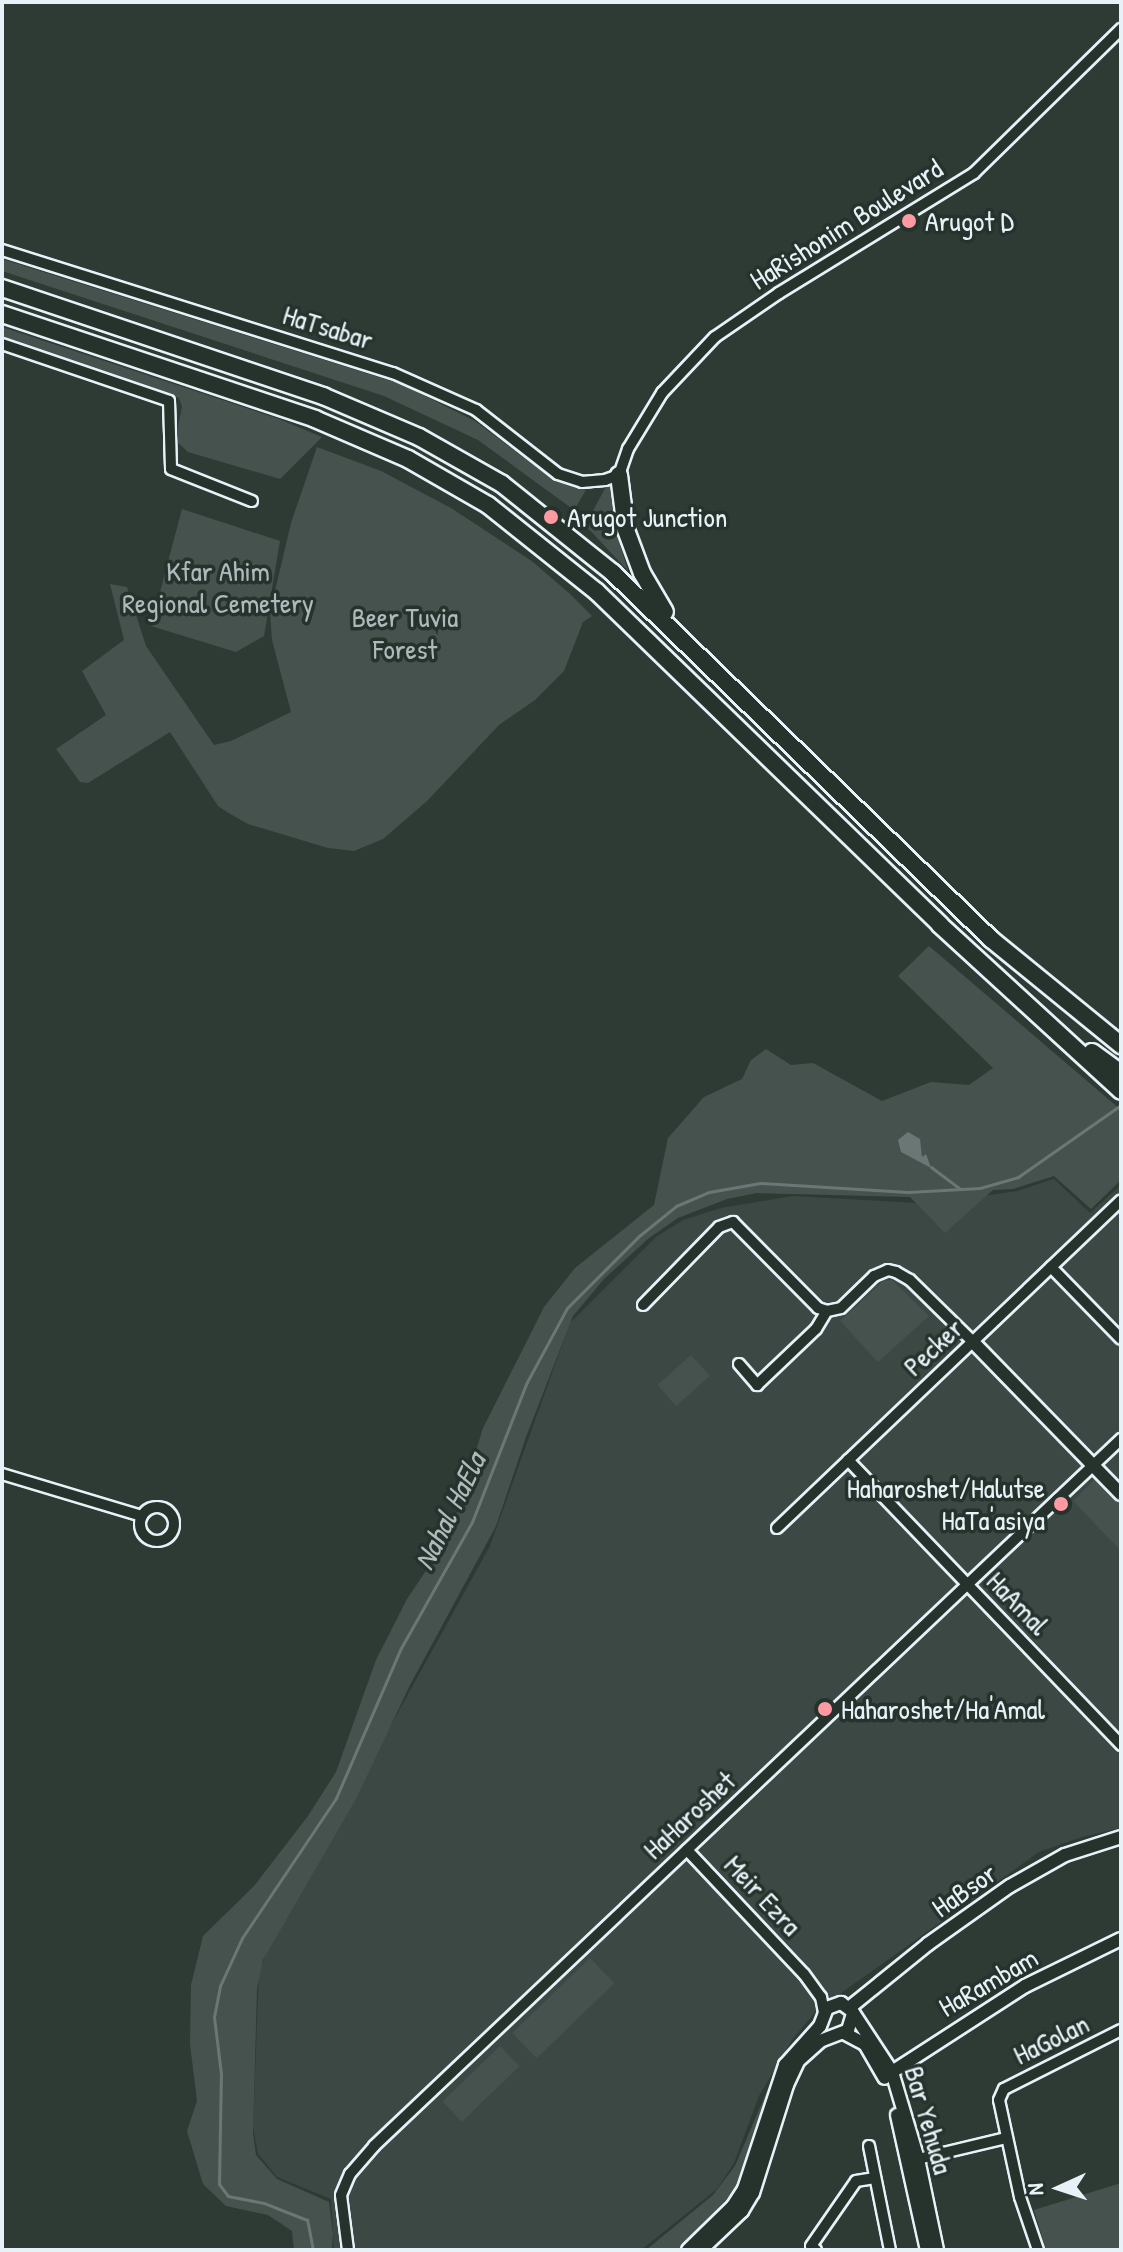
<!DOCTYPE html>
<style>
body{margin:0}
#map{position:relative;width:1123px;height:2252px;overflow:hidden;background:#2e3b35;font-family:"Patrick Hand",sans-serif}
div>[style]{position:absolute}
.built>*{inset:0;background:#3b4843}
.green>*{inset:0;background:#45524e;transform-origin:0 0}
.water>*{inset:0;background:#6b7775}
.stream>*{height:3px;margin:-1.5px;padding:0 1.5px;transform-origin:1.5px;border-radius:1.5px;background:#6b7775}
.roads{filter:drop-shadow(2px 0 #e8f1f8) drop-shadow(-2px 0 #e8f1f8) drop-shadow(0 2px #e8f1f8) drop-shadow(0 -2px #e8f1f8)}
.minor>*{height:10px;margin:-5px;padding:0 5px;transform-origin:5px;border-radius:5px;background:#26332d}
.minor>.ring{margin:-5px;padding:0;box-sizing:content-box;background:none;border:10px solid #26332d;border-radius:50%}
.tertiary>*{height:12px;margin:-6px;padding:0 6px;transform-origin:6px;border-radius:6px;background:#26332d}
.trunk>*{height:16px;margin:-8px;padding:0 8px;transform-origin:8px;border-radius:8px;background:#26332d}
.dots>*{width:22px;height:22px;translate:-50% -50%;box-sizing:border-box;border:4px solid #26332d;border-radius:50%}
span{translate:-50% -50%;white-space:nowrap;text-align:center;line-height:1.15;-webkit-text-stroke:7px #26332d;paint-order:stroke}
.poi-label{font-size:28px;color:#e8f1f8}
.left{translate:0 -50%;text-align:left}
.right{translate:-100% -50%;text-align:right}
.street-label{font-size:28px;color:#e8f1f8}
.park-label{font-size:28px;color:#afb9bc}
.water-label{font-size:30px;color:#b0babd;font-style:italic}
.frame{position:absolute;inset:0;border:4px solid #e8f1f8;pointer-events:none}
.north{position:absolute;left:1019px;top:2148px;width:80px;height:80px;-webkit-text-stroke:6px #26332d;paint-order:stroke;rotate:267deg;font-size:22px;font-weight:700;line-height:32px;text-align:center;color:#e8f1f8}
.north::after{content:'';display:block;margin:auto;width:28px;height:36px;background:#e8f1f8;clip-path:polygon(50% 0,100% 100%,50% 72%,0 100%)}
</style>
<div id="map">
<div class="built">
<i style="clip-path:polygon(1054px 1179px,1090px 1213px,1121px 1185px,1121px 1828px,1082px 1837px,1039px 1852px,816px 2011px,792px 2040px,759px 2096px,734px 2163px,717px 2189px,641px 2250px,334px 2250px,331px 2199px,277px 2177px,258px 2154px,253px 2127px,259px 1972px,270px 1944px,490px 1546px,570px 1323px,656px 1237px,683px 1220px,721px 1208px,793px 1196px,918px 1203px,950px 1201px,1017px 1191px)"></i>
</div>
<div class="green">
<i style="clip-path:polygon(2px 259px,401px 384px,475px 421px,548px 476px,586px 490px,574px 510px,478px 440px,384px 396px,2px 271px)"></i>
<i style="clip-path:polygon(2px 327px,279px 419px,322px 437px,280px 479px,188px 452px,175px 440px,182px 407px,179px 398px,2px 338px)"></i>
<i style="clip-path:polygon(317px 447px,381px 471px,451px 508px,533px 562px,570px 594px,592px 616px,583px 622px,564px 671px,535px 700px,499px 725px,427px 801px,383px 839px,354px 851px,328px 848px,248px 824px,227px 812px,218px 806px,170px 732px,88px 783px,80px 782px,56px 749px,106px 715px,82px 671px,124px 640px,110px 584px,127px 587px,146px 646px,214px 745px,231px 741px,291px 712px,272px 640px,270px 612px,291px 523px)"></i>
<i style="clip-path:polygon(607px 485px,613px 488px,614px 526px,628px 571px,585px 525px)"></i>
<i style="clip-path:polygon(182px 509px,280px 541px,264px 636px,236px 652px,151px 626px)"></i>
<i style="clip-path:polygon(929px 946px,1121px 1110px,1121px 1180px,1091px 1209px,1054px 1176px,1013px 1189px,993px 1190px,945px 1233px,910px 1197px,757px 1193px,727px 1199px,678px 1218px,649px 1238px,604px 1279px,573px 1316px,526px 1437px,496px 1526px,410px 1685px,356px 1799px,263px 1960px,257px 1989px,253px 2133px,256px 2155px,277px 2179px,329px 2202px,333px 2234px,332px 2250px,294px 2250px,292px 2231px,268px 2215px,226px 2206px,203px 2184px,187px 2131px,197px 2101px,190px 2044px,191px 1985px,203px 1936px,254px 1886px,308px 1816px,336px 1772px,376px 1660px,407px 1599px,450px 1535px,483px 1428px,544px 1307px,575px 1268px,654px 1205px,668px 1138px,704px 1097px,742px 1079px,751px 1060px,766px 1049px,791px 1065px,813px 1063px,882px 1101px,931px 1082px,969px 1085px,993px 1068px,898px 976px)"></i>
<i style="clip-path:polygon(892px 1280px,929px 1316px,878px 1362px,840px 1321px,883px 1281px)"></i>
<i style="left:691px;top:1355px;width:28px;height:45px;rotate:48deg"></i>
<i style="clip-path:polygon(1095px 1479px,1121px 1506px,1121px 1551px,1073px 1501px)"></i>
<i style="left:590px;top:1958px;width:35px;height:108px;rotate:46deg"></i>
<i style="left:500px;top:2046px;width:28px;height:80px;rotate:46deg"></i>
<i style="clip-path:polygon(770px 2084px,742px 2176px,734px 2191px,678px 2250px,646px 2250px,713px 2195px,735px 2166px)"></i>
<i style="clip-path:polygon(1121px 2183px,1121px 2250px,1046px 2250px,1034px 2210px)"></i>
</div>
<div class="water">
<i style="clip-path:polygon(908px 1132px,920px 1139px,922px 1157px,926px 1154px,931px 1168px,901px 1152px,898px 1140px)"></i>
</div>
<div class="stream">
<i style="left:931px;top:1167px;width:36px;rotate:37deg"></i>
<i style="left:313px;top:2250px;width:31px;rotate:-101deg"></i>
<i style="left:307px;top:2220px;width:46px;rotate:-158.4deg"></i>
<i style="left:264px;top:2203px;width:37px;rotate:-169deg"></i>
<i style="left:228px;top:2196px;width:15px;rotate:-127deg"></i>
<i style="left:219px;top:2184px;width:110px;rotate:-89deg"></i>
<i style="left:221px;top:2074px;width:57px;rotate:-97deg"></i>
<i style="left:214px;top:2017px;width:32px;rotate:-79deg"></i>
<i style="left:220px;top:1986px;width:53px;rotate:-65.4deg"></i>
<i style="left:242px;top:1938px;width:169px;rotate:-56.1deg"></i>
<i style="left:336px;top:1798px;width:163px;rotate:-66.6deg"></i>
<i style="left:401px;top:1648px;width:145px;rotate:-60.6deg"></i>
<i style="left:472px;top:1522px;width:150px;rotate:-68.6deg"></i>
<i style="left:527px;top:1382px;width:84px;rotate:-61.6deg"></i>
<i style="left:567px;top:1308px;width:102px;rotate:-45deg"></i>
<i style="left:639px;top:1236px;width:48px;rotate:-39deg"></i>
<i style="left:676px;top:1206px;width:36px;rotate:-23deg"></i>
<i style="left:709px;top:1192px;width:52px;rotate:-10deg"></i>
<i style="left:760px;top:1183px;width:148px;rotate:3.5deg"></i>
<i style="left:908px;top:1192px;width:72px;rotate:-3.2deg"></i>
<i style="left:980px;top:1188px;width:40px;rotate:-16deg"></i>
<i style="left:1018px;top:1177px;width:126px;rotate:-35deg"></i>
</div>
<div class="roads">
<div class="minor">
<i style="left:2px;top:250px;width:410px;rotate:17.5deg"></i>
<i style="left:393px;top:373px;width:91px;rotate:24deg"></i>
<i style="left:476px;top:410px;width:104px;rotate:38deg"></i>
<i style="left:558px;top:474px;width:25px;rotate:18deg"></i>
<i style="left:582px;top:482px;width:23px;rotate:-5deg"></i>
<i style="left:605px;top:480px;width:15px;rotate:-20deg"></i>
<i style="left:619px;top:475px;width:28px;rotate:-71deg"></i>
<i style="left:628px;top:449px;width:66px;rotate:-58.7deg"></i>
<i style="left:662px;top:393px;width:77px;rotate:-46.6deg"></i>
<i style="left:715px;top:337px;width:78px;rotate:-34.5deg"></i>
<i style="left:779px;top:293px;width:229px;rotate:-31.6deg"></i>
<i style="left:974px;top:173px;width:206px;rotate:-44.4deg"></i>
<i style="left:2px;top:344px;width:176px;rotate:18.8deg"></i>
<i style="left:169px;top:401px;width:68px;rotate:88.3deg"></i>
<i style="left:171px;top:469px;width:87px;rotate:21.6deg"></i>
<i style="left:1051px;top:1267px;width:100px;rotate:45.8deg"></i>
<i style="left:643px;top:1305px;width:109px;rotate:-45.7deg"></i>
<i style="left:719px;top:1227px;width:15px;rotate:-20deg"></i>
<i style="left:733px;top:1222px;width:121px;rotate:45.3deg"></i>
<i style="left:818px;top:1308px;width:9px;rotate:18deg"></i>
<i style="left:827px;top:1311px;width:14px;rotate:-12deg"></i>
<i style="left:841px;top:1308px;width:46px;rotate:-44.1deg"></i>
<i style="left:874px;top:1276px;width:15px;rotate:-23deg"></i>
<i style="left:888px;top:1270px;width:8px;rotate:14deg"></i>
<i style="left:896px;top:1272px;width:16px;rotate:30deg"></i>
<i style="left:910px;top:1280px;width:88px;rotate:44.5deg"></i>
<i style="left:739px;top:1364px;width:28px;rotate:49deg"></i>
<i style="left:757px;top:1385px;width:81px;rotate:-43.5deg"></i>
<i style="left:816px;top:1329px;width:21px;rotate:-59deg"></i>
<i style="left:848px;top:1460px;width:395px;rotate:46.2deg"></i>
<i style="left:2px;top:1474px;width:146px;rotate:16.7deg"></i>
<i class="ring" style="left:140px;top:1507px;width:24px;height:24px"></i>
<i style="left:777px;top:1528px;width:475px;rotate:-43.6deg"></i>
<i style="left:687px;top:1850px;width:170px;rotate:46.7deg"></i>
<i style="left:804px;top:1974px;width:29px;rotate:54deg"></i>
<i style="left:821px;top:1997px;width:15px;rotate:79deg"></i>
<i style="left:869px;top:2146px;width:106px;rotate:78.6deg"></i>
<i style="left:918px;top:2159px;width:90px;rotate:-13.4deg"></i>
<i style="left:348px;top:2250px;width:55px;rotate:-97.3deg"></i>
<i style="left:341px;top:2195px;width:23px;rotate:-67deg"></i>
<i style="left:350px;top:2174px;width:37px;rotate:-49deg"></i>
<i style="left:374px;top:2146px;width:1029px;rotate:-43.42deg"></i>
<i style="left:816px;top:2250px;width:6px;rotate:-141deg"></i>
<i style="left:811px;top:2246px;width:79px;rotate:-55.3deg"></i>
<i style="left:856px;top:2181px;width:19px;rotate:-9deg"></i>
<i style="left:1038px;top:2250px;width:56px;rotate:-108.8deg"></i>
<i style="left:1020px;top:2197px;width:99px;rotate:-102.2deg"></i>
<i style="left:999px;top:2100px;width:12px;rotate:-66deg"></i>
<i style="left:1004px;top:2089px;width:131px;rotate:-26.8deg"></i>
</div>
<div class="tertiary">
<i style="left:973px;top:1342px;width:212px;rotate:45.8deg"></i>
<i style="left:849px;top:2008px;width:102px;rotate:-39deg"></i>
<i style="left:928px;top:1944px;width:100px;rotate:-35.3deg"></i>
<i style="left:1010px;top:1886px;width:63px;rotate:-29.4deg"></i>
<i style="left:1065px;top:1855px;width:59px;rotate:-17.8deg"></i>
<i style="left:844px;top:2033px;width:24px;rotate:28deg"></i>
<i style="left:865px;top:2044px;width:39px;rotate:60deg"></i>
<i style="left:883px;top:2073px;width:9px;rotate:-6deg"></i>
<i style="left:892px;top:2072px;width:158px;rotate:-32.9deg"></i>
<i style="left:1025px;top:1986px;width:107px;rotate:-26.1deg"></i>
<i style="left:897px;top:2115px;width:138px;rotate:77.5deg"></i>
<i style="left:688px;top:2250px;width:63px;rotate:-44.4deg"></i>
<i style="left:733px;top:2206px;width:20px;rotate:-57deg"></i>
<i style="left:744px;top:2189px;width:131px;rotate:-71.7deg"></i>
<i style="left:785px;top:2065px;width:52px;rotate:-48.1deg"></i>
<i style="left:820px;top:2026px;width:19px;rotate:-69deg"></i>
<i style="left:827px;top:2008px;width:15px;rotate:-20deg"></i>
<i style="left:841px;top:2003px;width:14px;rotate:36deg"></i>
<i style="left:852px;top:2011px;width:73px;rotate:56.7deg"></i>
<i style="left:892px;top:2072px;width:91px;rotate:73.4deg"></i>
<i style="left:918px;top:2159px;width:93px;rotate:78.2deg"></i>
<i style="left:701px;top:2250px;width:57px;rotate:-43.6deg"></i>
<i style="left:742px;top:2211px;width:21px;rotate:-59deg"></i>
<i style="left:753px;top:2193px;width:113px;rotate:-72.5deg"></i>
<i style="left:787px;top:2085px;width:26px;rotate:-65deg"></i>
<i style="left:798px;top:2061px;width:30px;rotate:-42deg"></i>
<i style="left:820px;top:2041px;width:30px;rotate:-21deg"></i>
<i style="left:848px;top:2030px;width:17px;rotate:-73deg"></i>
</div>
<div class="trunk">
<i style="left:2px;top:288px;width:339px;rotate:18.6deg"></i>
<i style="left:323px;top:396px;width:104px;rotate:23.1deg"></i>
<i style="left:419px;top:437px;width:95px;rotate:29.5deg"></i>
<i style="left:502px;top:484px;width:142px;rotate:38.7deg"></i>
<i style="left:613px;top:573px;width:526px;rotate:44.08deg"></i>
<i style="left:991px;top:939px;width:168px;rotate:39.2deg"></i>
<i style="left:2px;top:314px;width:330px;rotate:18.5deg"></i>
<i style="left:315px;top:419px;width:101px;rotate:23.3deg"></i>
<i style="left:408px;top:459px;width:92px;rotate:29.9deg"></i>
<i style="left:488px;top:505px;width:139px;rotate:38.6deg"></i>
<i style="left:597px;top:592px;width:477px;rotate:44.1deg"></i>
<i style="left:939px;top:924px;width:247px;rotate:42.5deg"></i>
<i style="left:619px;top:475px;width:55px;rotate:82.7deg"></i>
<i style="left:626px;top:530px;width:46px;rotate:69.6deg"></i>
<i style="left:642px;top:573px;width:45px;rotate:59.5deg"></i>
<i style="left:1092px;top:1052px;width:36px;rotate:36deg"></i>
</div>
</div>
<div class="dots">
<i style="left:909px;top:221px;background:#ff9aa2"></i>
<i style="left:551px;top:517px;background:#ff9aa2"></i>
<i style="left:1061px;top:1504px;background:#ff9aa2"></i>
<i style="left:825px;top:1709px;background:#ff9aa2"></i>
</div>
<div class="poi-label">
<span class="left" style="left:925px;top:221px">Arugot D</span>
<span class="left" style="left:567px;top:517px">Arugot Junction</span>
<span class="right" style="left:1045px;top:1504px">Haharoshet/Halutse<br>HaTa'asiya</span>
<span class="left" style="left:841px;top:1709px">Haharoshet/Ha'Amal</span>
</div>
<div class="street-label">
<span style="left:846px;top:224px;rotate:-32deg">HaRishonim Boulevard</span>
<span style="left:328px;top:327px;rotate:17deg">HaTsabar</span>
<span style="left:933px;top:1347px;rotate:-43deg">Pecker</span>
<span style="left:1018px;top:1603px;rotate:46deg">HaAmal</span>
<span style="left:689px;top:1815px;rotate:-43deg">HaHaroshet</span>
<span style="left:964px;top:1890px;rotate:-35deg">HaBsor</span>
<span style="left:763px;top:1895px;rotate:47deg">Meir Ezra</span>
<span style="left:988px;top:1982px;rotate:-30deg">HaRambam</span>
<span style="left:1051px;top:2039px;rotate:-26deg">HaGolan</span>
<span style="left:929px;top:2120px;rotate:74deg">Bar Yehuda</span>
</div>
<div class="park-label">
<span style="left:218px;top:587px">Kfar Ahim<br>Regional Cemetery</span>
<span style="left:405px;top:633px">Beer Tuvia<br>Forest</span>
</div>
<div class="water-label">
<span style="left:449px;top:1511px;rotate:-64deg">Nahal HaEla</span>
</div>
<div class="frame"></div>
<div class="north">N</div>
</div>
